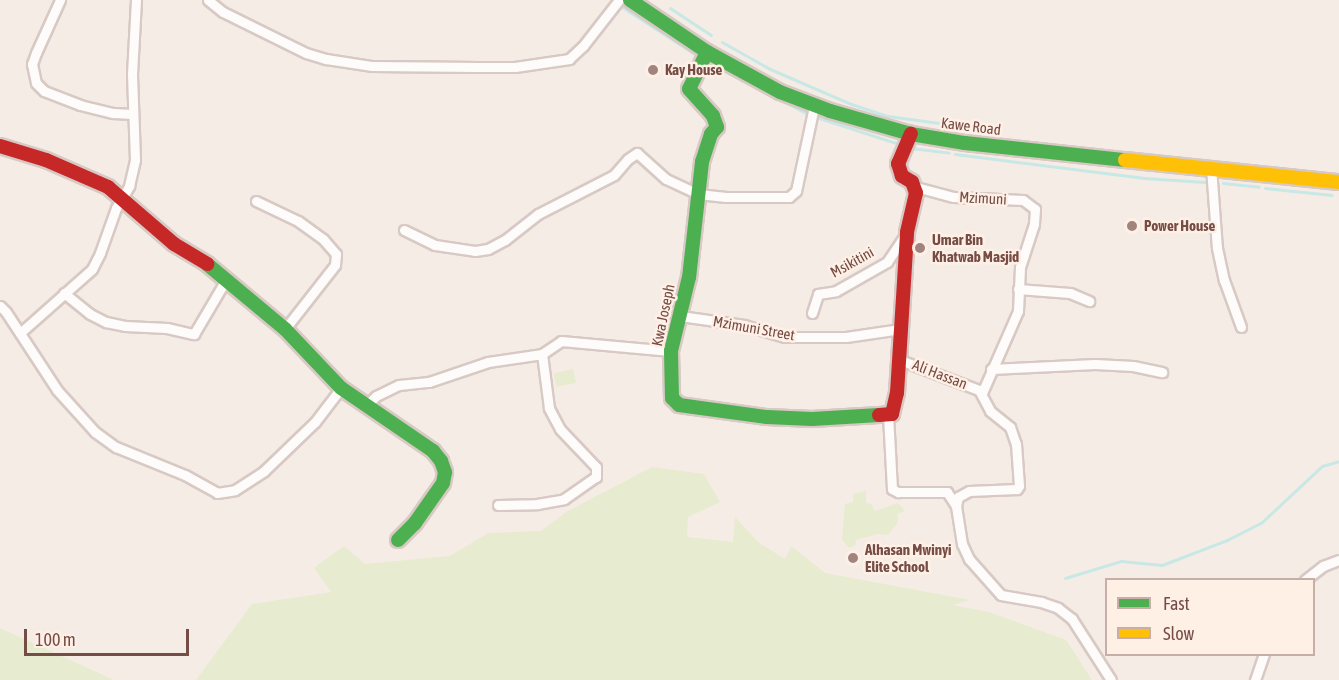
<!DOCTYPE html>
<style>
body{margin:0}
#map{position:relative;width:1339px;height:680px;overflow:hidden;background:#f6ece6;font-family:"Asap Condensed",sans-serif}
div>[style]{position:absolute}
.green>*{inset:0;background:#e7ebcf;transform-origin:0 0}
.stream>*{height:3px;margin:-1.5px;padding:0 1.5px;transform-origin:1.5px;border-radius:1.5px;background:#c7e8e5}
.roads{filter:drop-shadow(2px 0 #d8c9c4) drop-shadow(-2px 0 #d8c9c4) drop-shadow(0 2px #d8c9c4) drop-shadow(0 -2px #d8c9c4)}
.street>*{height:9px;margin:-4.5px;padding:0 4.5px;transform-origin:4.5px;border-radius:4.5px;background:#fefcfb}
.fast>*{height:14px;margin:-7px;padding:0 7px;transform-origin:7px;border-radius:7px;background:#4caf50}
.slow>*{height:14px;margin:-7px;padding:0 7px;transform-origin:7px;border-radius:7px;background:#ffc107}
.jam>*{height:14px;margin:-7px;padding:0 7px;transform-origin:7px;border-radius:7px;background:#c62828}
.dots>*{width:16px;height:16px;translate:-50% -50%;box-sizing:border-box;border:3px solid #fff0e6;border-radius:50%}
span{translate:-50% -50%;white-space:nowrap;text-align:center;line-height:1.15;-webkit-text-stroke:5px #fff0e6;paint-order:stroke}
.poi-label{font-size:15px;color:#754c46;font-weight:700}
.left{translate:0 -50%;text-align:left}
.street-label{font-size:15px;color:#754c46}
.legend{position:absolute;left:1105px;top:578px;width:210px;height:78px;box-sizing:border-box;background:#fff0e6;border:2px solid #c8aea6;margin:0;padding:8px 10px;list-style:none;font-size:18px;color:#754c46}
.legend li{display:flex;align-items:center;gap:12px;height:30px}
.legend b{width:30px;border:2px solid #c8aea6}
.scale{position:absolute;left:24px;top:629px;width:165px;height:27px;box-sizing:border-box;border:3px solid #754c46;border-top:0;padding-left:8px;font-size:18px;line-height:21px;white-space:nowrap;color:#754c46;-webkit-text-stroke:4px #fff0e6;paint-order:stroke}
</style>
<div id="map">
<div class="green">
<i style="left:573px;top:369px;width:14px;height:20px;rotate:78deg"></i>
<i style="clip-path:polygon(652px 467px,704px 474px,720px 502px,688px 517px,687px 537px,733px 542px,735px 517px,758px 542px,785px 559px,791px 546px,825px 573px,970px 600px,952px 605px,989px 612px,1066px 640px,1092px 680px,196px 680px,252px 604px,331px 592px,314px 568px,344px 546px,365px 564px,450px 556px,488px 533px,541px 531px,566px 512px)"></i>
<i style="clip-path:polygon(866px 491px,866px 503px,871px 504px,875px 511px,898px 503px,905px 511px,897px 514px,898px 522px,888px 535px,877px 534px,856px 540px,855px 545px,849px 548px,842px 540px,845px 504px,853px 502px,853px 494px)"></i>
<i style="clip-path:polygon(0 628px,114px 680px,0 680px)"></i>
</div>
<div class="stream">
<i style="left:622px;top:7px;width:94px;rotate:32.8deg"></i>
<i style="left:670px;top:8px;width:49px;rotate:33.4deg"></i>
<i style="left:722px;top:42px;width:55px;rotate:29.4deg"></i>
<i style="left:770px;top:69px;width:88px;rotate:23.4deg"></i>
<i style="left:851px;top:104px;width:39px;rotate:18deg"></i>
<i style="left:888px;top:116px;width:81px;rotate:7.8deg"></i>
<i style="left:706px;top:61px;width:113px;rotate:27.5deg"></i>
<i style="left:816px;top:117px;width:90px;rotate:18deg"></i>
<i style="left:911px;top:148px;width:38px;rotate:7deg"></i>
<i style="left:955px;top:154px;width:191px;rotate:7.2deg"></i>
<i style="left:1144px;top:178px;width:61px;rotate:3.8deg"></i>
<i style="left:1223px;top:183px;width:36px;rotate:6deg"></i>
<i style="left:1265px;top:188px;width:67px;rotate:6deg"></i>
<i style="left:1065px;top:578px;width:59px;rotate:-16.9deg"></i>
<i style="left:1121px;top:561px;width:41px;rotate:5.6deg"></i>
<i style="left:1162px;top:565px;width:70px;rotate:-21deg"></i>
<i style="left:1227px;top:540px;width:38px;rotate:-27deg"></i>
<i style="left:1261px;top:523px;width:83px;rotate:-43.1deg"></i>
<i style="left:1322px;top:466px;width:18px;rotate:-16deg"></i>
</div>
<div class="roads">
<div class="street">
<i style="left:60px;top:0;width:58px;rotate:114.4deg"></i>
<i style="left:36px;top:53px;width:12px;rotate:110deg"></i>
<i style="left:32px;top:64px;width:19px;rotate:78deg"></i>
<i style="left:36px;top:83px;width:11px;rotate:45deg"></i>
<i style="left:44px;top:91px;width:39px;rotate:21deg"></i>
<i style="left:80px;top:105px;width:34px;rotate:14deg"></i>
<i style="left:113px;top:113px;width:20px;rotate:3deg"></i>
<i style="left:208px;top:0;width:19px;rotate:39deg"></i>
<i style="left:223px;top:12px;width:93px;rotate:26.3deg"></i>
<i style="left:306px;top:53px;width:21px;rotate:17deg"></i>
<i style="left:326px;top:59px;width:47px;rotate:8.7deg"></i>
<i style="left:372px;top:66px;width:107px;rotate:0.5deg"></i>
<i style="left:479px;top:67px;width:36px"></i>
<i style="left:515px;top:67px;width:55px;rotate:-8.4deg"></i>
<i style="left:569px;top:59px;width:19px;rotate:-43deg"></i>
<i style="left:583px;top:46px;width:58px;rotate:-52deg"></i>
<i style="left:1211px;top:167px;width:81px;rotate:85.8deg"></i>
<i style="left:1217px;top:248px;width:33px;rotate:78deg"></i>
<i style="left:1224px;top:280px;width:50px;rotate:70.1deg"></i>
<i style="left:916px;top:187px;width:39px;rotate:15deg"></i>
<i style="left:954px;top:197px;width:69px;rotate:2.5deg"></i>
<i style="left:1023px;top:200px;width:15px;rotate:37deg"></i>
<i style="left:1035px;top:209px;width:15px;rotate:94deg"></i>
<i style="left:1034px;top:224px;width:45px;rotate:108deg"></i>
<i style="left:1020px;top:267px;width:44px;rotate:92.6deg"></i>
<i style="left:1018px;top:311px;width:90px;rotate:113.7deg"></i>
<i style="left:256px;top:201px;width:47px;rotate:25.5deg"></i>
<i style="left:298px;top:221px;width:31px;rotate:36deg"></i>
<i style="left:323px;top:239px;width:20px;rotate:49deg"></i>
<i style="left:336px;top:254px;width:11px;rotate:95deg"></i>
<i style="left:335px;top:265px;width:81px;rotate:128deg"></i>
<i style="left:404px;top:230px;width:34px;rotate:26deg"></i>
<i style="left:435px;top:245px;width:40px;rotate:8.5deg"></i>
<i style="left:475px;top:251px;width:13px;rotate:-9deg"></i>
<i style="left:488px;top:249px;width:19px;rotate:-28deg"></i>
<i style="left:505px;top:240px;width:42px;rotate:-38.2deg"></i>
<i style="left:538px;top:214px;width:85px;rotate:-27.2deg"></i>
<i style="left:614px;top:175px;width:21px;rotate:-49deg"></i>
<i style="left:628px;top:159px;width:11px;rotate:-34deg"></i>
<i style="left:637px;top:153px;width:39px;rotate:42deg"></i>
<i style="left:666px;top:179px;width:35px;rotate:25deg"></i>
<i style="left:698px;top:194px;width:28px;rotate:6deg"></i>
<i style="left:726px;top:197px;width:63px"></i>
<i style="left:789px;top:197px;width:9px;rotate:-41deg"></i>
<i style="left:796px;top:191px;width:87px;rotate:-78deg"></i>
<i style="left:1018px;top:289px;width:52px;rotate:4.4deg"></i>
<i style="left:1070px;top:293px;width:21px;rotate:23deg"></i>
<i style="left:64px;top:293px;width:33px;rotate:39deg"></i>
<i style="left:90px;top:314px;width:18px;rotate:27deg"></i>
<i style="left:106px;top:322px;width:19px;rotate:12deg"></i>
<i style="left:125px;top:326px;width:42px;rotate:2.7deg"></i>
<i style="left:167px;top:328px;width:28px;rotate:13deg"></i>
<i style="left:194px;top:334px;width:65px;rotate:-59.5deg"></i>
<i style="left:0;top:306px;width:8px;rotate:45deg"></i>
<i style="left:6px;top:312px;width:93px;rotate:56.8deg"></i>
<i style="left:57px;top:390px;width:57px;rotate:47.9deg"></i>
<i style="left:95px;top:432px;width:26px;rotate:36deg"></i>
<i style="left:116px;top:447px;width:74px;rotate:22.1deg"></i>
<i style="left:185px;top:475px;width:37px;rotate:29deg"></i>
<i style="left:217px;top:493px;width:18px;rotate:-9deg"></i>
<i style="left:235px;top:490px;width:35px;rotate:-33deg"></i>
<i style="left:264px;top:471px;width:71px;rotate:-43.9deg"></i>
<i style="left:315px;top:422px;width:43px;rotate:-52.6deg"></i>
<i style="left:812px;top:313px;width:20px;rotate:-72deg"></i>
<i style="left:818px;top:294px;width:18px;rotate:-9deg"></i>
<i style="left:836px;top:291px;width:59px;rotate:-29.6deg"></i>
<i style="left:887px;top:262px;width:34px;rotate:-56deg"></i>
<i style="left:680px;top:316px;width:65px;rotate:8deg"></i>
<i style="left:744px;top:325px;width:43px;rotate:16.3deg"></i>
<i style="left:785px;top:337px;width:61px"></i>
<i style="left:846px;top:337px;width:55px;rotate:-8.4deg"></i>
<i style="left:20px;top:333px;width:96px;rotate:-41.6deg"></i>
<i style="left:92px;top:269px;width:18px;rotate:-63deg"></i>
<i style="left:100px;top:253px;width:48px;rotate:-70.4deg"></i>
<i style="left:116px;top:208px;width:26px;rotate:-59deg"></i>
<i style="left:129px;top:186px;width:27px;rotate:-77deg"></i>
<i style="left:135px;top:160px;width:86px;rotate:-92deg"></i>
<i style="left:132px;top:74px;width:74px;rotate:-86.9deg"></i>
<i style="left:900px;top:360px;width:85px;rotate:20.8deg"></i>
<i style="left:979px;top:390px;width:24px;rotate:62deg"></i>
<i style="left:990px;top:411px;width:26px;rotate:39deg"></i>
<i style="left:1010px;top:427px;width:18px;rotate:71deg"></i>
<i style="left:1016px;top:444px;width:42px;rotate:85.9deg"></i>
<i style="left:1019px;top:486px;width:4px;rotate:124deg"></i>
<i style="left:1017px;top:489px;width:48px;rotate:177.6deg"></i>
<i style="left:969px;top:491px;width:13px;rotate:151deg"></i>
<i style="left:958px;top:497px;width:9px;rotate:103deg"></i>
<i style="left:956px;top:506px;width:38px;rotate:81deg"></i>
<i style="left:962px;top:544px;width:17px;rotate:65deg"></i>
<i style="left:969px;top:559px;width:48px;rotate:48.4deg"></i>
<i style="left:1001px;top:595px;width:41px;rotate:9.9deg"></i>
<i style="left:1041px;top:602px;width:18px;rotate:19deg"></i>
<i style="left:1058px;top:608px;width:18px;rotate:38deg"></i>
<i style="left:1072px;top:619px;width:72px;rotate:57.4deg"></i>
<i style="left:991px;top:369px;width:104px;rotate:-2.8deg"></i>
<i style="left:1095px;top:364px;width:38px;rotate:3deg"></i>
<i style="left:1133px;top:366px;width:30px;rotate:12deg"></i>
<i style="left:368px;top:404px;width:11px;rotate:-45deg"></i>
<i style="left:376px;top:396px;width:25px;rotate:-26deg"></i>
<i style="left:399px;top:385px;width:30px;rotate:-6deg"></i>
<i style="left:429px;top:382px;width:62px;rotate:-18.7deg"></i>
<i style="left:488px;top:362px;width:55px;rotate:-8.4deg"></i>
<i style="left:542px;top:354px;width:23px;rotate:-34deg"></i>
<i style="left:561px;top:341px;width:110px;rotate:5.2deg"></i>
<i style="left:888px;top:415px;width:74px;rotate:86.9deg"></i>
<i style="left:892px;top:489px;width:7px;rotate:27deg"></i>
<i style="left:898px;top:492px;width:49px"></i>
<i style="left:947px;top:492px;width:17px;rotate:57deg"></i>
<i style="left:498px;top:505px;width:39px;rotate:-1deg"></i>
<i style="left:537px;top:504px;width:27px;rotate:-10deg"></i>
<i style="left:564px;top:499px;width:39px;rotate:-35deg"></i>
<i style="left:596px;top:477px;width:10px;rotate:-90deg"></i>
<i style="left:596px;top:467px;width:52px;rotate:-133.5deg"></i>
<i style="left:560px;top:429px;width:24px;rotate:-118deg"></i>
<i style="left:549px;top:408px;width:54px;rotate:-97.4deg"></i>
<i style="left:1305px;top:580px;width:23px;rotate:-38deg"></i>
<i style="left:1323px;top:566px;width:17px;rotate:-21deg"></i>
<i style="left:1255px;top:680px;width:28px;rotate:-71deg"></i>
</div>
<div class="fast">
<i style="left:630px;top:0;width:93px;rotate:34deg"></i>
<i style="left:707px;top:52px;width:83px;rotate:28.7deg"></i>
<i style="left:780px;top:92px;width:53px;rotate:20.8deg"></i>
<i style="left:830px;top:111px;width:84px;rotate:15.9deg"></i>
<i style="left:911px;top:134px;width:55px;rotate:9.5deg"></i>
<i style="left:965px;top:143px;width:161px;rotate:6.1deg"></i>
<i style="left:707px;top:52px;width:41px;rotate:115.9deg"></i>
<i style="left:689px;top:89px;width:36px;rotate:48deg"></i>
<i style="left:713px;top:116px;width:12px;rotate:70deg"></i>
<i style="left:717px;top:127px;width:9px;rotate:131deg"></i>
<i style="left:711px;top:134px;width:29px;rotate:108deg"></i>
<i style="left:702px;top:162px;width:116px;rotate:96.4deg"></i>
<i style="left:689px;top:277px;width:76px;rotate:103.7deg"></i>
<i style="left:671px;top:351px;width:47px;rotate:88.8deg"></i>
<i style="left:672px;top:398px;width:10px;rotate:45deg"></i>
<i style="left:679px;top:405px;width:89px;rotate:7.8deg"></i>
<i style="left:767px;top:417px;width:45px;rotate:2.5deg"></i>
<i style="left:812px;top:419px;width:67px;rotate:-3.4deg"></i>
<i style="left:207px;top:264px;width:102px;rotate:39.8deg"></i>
<i style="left:285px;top:329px;width:81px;rotate:46.5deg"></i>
<i style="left:341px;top:388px;width:112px;rotate:34.4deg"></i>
<i style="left:433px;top:451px;width:13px;rotate:51deg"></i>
<i style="left:441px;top:461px;width:12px;rotate:70deg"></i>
<i style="left:445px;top:472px;width:11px;rotate:100deg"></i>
<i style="left:443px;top:483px;width:49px;rotate:125deg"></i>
<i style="left:415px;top:523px;width:24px;rotate:135deg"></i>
</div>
<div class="slow">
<i style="left:1125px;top:160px;width:215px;rotate:5.9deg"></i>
</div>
<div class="jam">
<i style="left:0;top:146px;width:48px;rotate:16.9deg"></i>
<i style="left:46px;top:160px;width:68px;rotate:23.5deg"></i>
<i style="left:108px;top:187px;width:87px;rotate:40.8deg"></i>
<i style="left:174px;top:244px;width:39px;rotate:31deg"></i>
<i style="left:879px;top:415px;width:13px;rotate:-4deg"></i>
<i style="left:892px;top:414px;width:22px;rotate:-77deg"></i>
<i style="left:897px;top:393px;width:161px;rotate:-86.4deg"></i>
<i style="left:907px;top:232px;width:40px;rotate:-77deg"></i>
<i style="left:916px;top:193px;width:12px;rotate:-110deg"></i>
<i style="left:912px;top:182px;width:12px;rotate:-149deg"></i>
<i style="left:902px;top:176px;width:13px;rotate:-108deg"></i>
<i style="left:898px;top:164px;width:33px;rotate:-67deg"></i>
</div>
</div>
<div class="dots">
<i style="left:653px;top:70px;background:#a2847e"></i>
<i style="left:1132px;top:226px;background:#a2847e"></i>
<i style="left:920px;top:248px;background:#a2847e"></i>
<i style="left:853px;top:558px;background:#a2847e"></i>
</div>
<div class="poi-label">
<span class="left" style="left:665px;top:70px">Kay House</span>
<span class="left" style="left:1144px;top:226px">Power House</span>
<span class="left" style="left:932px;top:248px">Umar Bin<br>Khatwab Masjid</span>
<span class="left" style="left:865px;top:558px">Alhasan Mwinyi<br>Elite School</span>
</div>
<div class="street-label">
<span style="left:971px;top:126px;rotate:7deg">Kawe Road</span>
<span style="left:983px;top:198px;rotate:3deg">Mzimuni</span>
<span style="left:852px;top:262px;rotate:-29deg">Msikitini</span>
<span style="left:663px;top:315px;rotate:-78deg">Kwa Joseph</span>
<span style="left:754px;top:328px;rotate:10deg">Mzimuni Street</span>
<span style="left:940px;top:374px;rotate:21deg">Ali Hassan</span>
</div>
<ul class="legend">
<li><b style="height:8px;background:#4caf50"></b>Fast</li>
<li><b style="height:8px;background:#ffc107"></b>Slow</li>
</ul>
<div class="scale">100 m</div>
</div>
